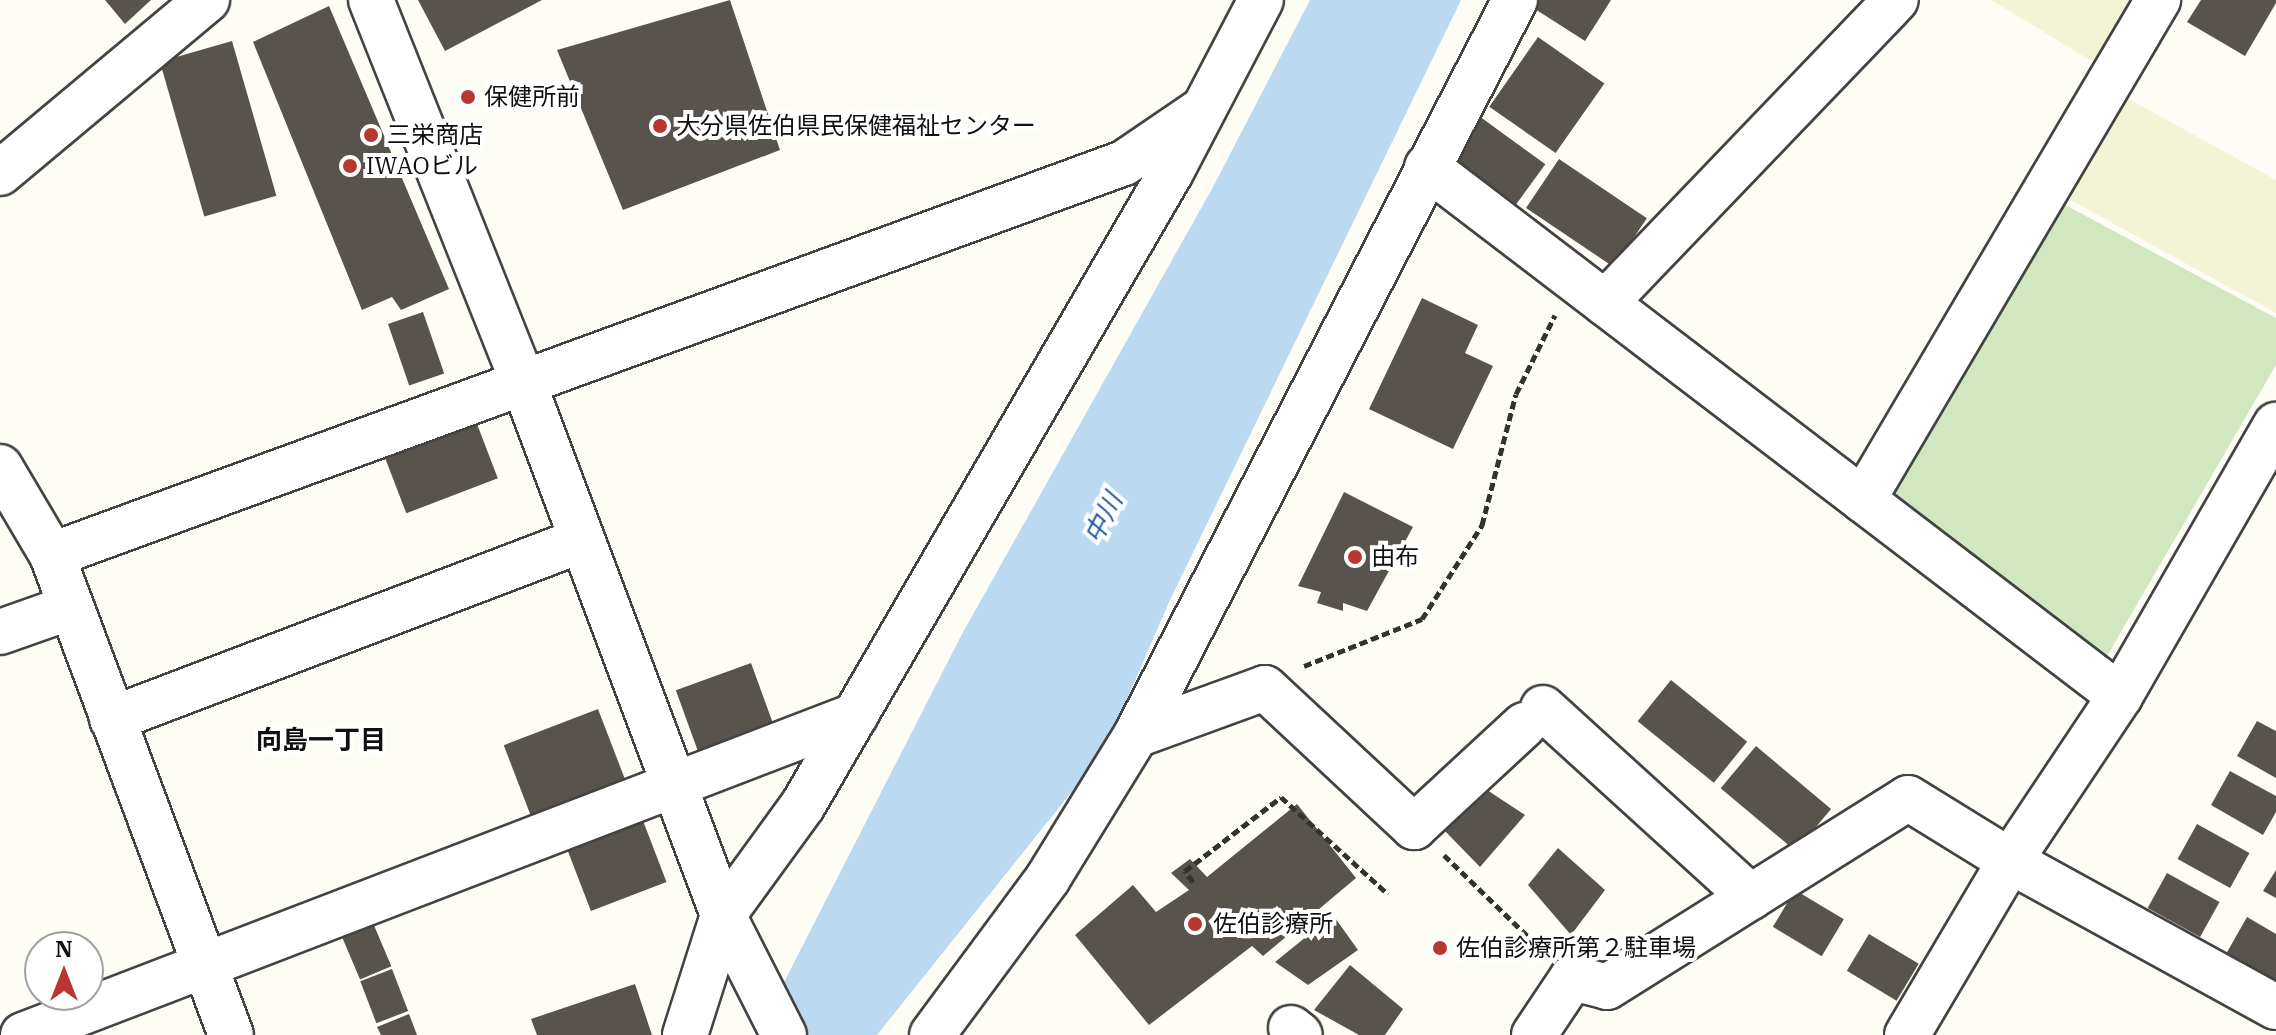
<!DOCTYPE html>
<meta charset="utf-8">
<style>
body{margin:0}
#map{position:relative;width:2276px;height:1035px;overflow:hidden;background:#fefdf5;font-family:"IBM Plex Serif","Noto Sans JP",serif}
div>[style]{position:absolute}
.farmland>*{inset:0;background:#f3f3d5}
.green>*{inset:0;background:#d0e7bf}
.water>*{inset:0;background:#bcd9f2}
.building>*{inset:0;background:#58534d;transform-origin:0 0}
.path>*{height:5px;margin-top:-2.5px;transform-origin:0;background:repeating-linear-gradient(90deg,#323232 0 8px,transparent 0 12px)}
.roads{filter:drop-shadow(2px 0 #434343) drop-shadow(-2px 0 #434343) drop-shadow(0 2px #434343) drop-shadow(0 -2px #434343)}
.minor>*{height:44px;margin:-22px;padding:0 22px;transform-origin:22px;border-radius:22px;background:#fff}
.tertiary>*{height:44px;margin:-22px;padding:0 22px;transform-origin:22px;border-radius:22px;background:#fff}
.dots>*{width:22px;height:22px;translate:-50% -50%;box-sizing:border-box;border:4px solid #fff;border-radius:50%}
span{translate:-50% -50%;white-space:nowrap;text-align:center;line-height:1.15;-webkit-text-stroke:8px #fff;paint-order:stroke}
.poi-label{font-size:24px;color:#101010}
.left{translate:0 -50%;text-align:left}
.water-label{font-size:26px;color:#215a9b;font-style:italic}
.neighbourhood-label{font-size:26px;color:#101010;font-weight:700}
.north{position:absolute;left:24px;top:931px;width:80px;height:80px;box-sizing:border-box;background:#fff;border:2px solid #9f9f9f;border-radius:50%;rotate:0deg;font-size:22px;font-weight:700;line-height:32px;text-align:center;color:#101010}
.north::after{content:'';display:block;margin:auto;width:28px;height:36px;background:#b83731;clip-path:polygon(50% 0,100% 100%,50% 72%,0 100%)}
</style>
<div id="map">
<div class="farmland">
<i style="clip-path:polygon(1991px 0,2138px 0,2100px 66px)"></i>
<i style="clip-path:polygon(2116px 92px,2276px 180px,2276px 313px,2056px 192px)"></i>
</div>
<div class="green">
<i style="clip-path:polygon(2056px 200px,2276px 318px,2276px 365px,2107px 656px,1877px 497px)"></i>
</div>
<div class="water">
<i style="clip-path:polygon(1310px 0,1461px 0,1170px 600px,1105px 750px,877px 1035px,757px 1035px,962px 634px,1213px 187px)"></i>
</div>
<div class="building">
<i style="clip-path:polygon(105px 0,151px 0,125px 24px)"></i>
<i style="clip-path:polygon(418px 0,542px 0,445px 51px)"></i>
<i style="clip-path:polygon(730px 0,780px 150px,623px 210px,557px 50px)"></i>
<i style="clip-path:polygon(1521px 0,1611px 0,1585px 41px)"></i>
<i style="clip-path:polygon(2201px 0,2276px 0,2276px 3px,2245px 56px,2187px 22px)"></i>
<i style="clip-path:polygon(329px 6px,449px 289px,401px 310px,392px 297px,362px 310px,253px 42px)"></i>
<i style="left:1538px;top:37px;width:81px;height:85px;rotate:35deg"></i>
<i style="left:232px;top:41px;width:161px;height:75px;rotate:74deg"></i>
<i style="left:1479px;top:116px;width:82px;height:63px;rotate:36deg"></i>
<i style="left:1559px;top:159px;width:106px;height:59px;rotate:34deg"></i>
<i style="clip-path:polygon(1422px 298px,1478px 325px,1465px 353px,1493px 366px,1453px 449px,1369px 409px)"></i>
<i style="left:423px;top:312px;width:65px;height:37px;rotate:71deg"></i>
<i style="left:472px;top:411px;width:72px;height:98px;rotate:69deg"></i>
<i style="clip-path:polygon(1344px 492px,1413px 527px,1367px 611px,1343px 603px,1343px 611px,1317px 603px,1321px 592px,1298px 586px)"></i>
<i style="left:751px;top:663px;width:65px;height:80px;rotate:70deg"></i>
<i style="left:1671px;top:680px;width:98px;height:53px;rotate:39deg"></i>
<i style="left:598px;top:709px;width:78px;height:101px;rotate:69deg"></i>
<i style="clip-path:polygon(2257px 721px,2276px 731px,2276px 778px,2237px 756px)"></i>
<i style="left:1756px;top:746px;width:98px;height:55px;rotate:40deg"></i>
<i style="clip-path:polygon(2230px 771px,2276px 796px,2276px 812px,2263px 835px,2211px 805px)"></i>
<i style="clip-path:polygon(1484px 788px,1525px 815px,1480px 867px,1442px 828px)"></i>
<i style="clip-path:polygon(1297px 804px,1356px 878px,1263px 956px,1252px 946px,1149px 1025px,1075px 935px,1133px 885px,1156px 912px,1189px 890px,1171px 873px,1190px 859px,1207px 877px)"></i>
<i style="left:640px;top:813px;width:74px;height:81px;rotate:69deg"></i>
<i style="left:2197px;top:824px;width:60px;height:40px;rotate:29deg"></i>
<i style="clip-path:polygon(1558px 848px,1605px 890px,1571px 935px,1528px 885px)"></i>
<i style="clip-path:polygon(2276px 870px,2276px 898px,2263px 891px)"></i>
<i style="left:2167px;top:873px;width:60px;height:40px;rotate:29deg"></i>
<i style="left:1795px;top:890px;width:57px;height:43px;rotate:31deg"></i>
<i style="clip-path:polygon(1333px 915px,1358px 950px,1308px 985px,1275px 962px)"></i>
<i style="clip-path:polygon(2247px 917px,2276px 934px,2276px 983px,2226px 954px)"></i>
<i style="left:373px;top:923px;width:47px;height:34px;rotate:67deg"></i>
<i style="left:1869px;top:934px;width:58px;height:43px;rotate:31deg"></i>
<i style="clip-path:polygon(1350px 965px,1403px 1009px,1385px 1035px,1359px 1035px,1314px 1010px)"></i>
<i style="left:392px;top:969px;width:45px;height:34px;rotate:69deg"></i>
<i style="clip-path:polygon(635px 984px,652px 1035px,537px 1035px,531px 1019px)"></i>
<i style="clip-path:polygon(409px 1014px,417px 1035px,381px 1035px,377px 1027px)"></i>
</div>
<div class="path">
<i style="left:1304px;top:666px;width:127px;rotate:-21.7deg"></i>
<i style="left:1422px;top:619px;width:112px;rotate:-57.4deg"></i>
<i style="left:1482px;top:525px;width:135px;rotate:-75.5deg"></i>
<i style="left:1516px;top:394px;width:88px;rotate:-63.7deg"></i>
<i style="left:1444px;top:855px;width:138px;rotate:44.1deg"></i>
<i style="left:1193px;top:882px;width:14px;rotate:-126deg"></i>
<i style="left:1185px;top:871px;width:121px;rotate:-37.6deg"></i>
<i style="left:1281px;top:797px;width:144px;rotate:42.2deg"></i>
</div>
<div class="roads">
<div class="minor">
<i style="left:1427px;top:167px;width:872px;rotate:37.36deg"></i>
<i style="left:0;top:173px;width:270px;rotate:-39.9deg"></i>
<i style="left:1605px;top:303px;width:420px;rotate:-46.2deg"></i>
<i style="left:0;top:467px;width:102px;rotate:59.4deg"></i>
<i style="left:52px;top:555px;width:512px;rotate:69.55deg"></i>
<i style="left:1863px;top:500px;width:581px;rotate:-59.46deg"></i>
<i style="left:52px;top:555px;width:1141px;rotate:-20.09deg"></i>
<i style="left:1124px;top:163px;width:94px;rotate:-34.2deg"></i>
<i style="left:0;top:632px;width:75px;rotate:-19.4deg"></i>
<i style="left:1543px;top:708px;width:281px;rotate:42.3deg"></i>
<i style="left:112px;top:719px;width:503px;rotate:-20.85deg"></i>
<i style="left:1136px;top:735px;width:137px;rotate:-20deg"></i>
<i style="left:1265px;top:688px;width:204px;rotate:43deg"></i>
<i style="left:1414px;top:827px;width:150px;rotate:-42.8deg"></i>
<i style="left:1291px;top:1028px;width:11px;rotate:38deg"></i>
<i style="left:23px;top:1035px;width:892px;rotate:-21.01deg"></i>
<i style="left:685px;top:1035px;width:126px;rotate:-72.4deg"></i>
<i style="left:723px;top:915px;width:136px;rotate:-54deg"></i>
<i style="left:803px;top:805px;width:732px;rotate:-59.83deg"></i>
<i style="left:1171px;top:172px;width:194px;rotate:-62.4deg"></i>
<i style="left:932px;top:1035px;width:195px;rotate:-53.5deg"></i>
<i style="left:1048px;top:878px;width:168px;rotate:-58.4deg"></i>
<i style="left:1136px;top:735px;width:827px;rotate:-62.72deg"></i>
<i style="left:1534px;top:1035px;width:69px;rotate:-56.3deg"></i>
<i style="left:1572px;top:978px;width:36px;rotate:14deg"></i>
<i style="left:1607px;top:987px;width:355px;rotate:-32.1deg"></i>
<i style="left:1908px;top:798px;width:120px;rotate:31.7deg"></i>
<i style="left:2010px;top:861px;width:303px;rotate:28.8deg"></i>
<i style="left:1907px;top:1035px;width:202px;rotate:-59.4deg"></i>
<i style="left:2010px;top:861px;width:198px;rotate:-56.3deg"></i>
<i style="left:2120px;top:696px;width:313px;rotate:-60.1deg"></i>
</div>
<div class="tertiary">
<i style="left:371px;top:0;width:408px;rotate:68.3deg"></i>
<i style="left:522px;top:379px;width:572px;rotate:69.44deg"></i>
<i style="left:723px;top:915px;width:135px;rotate:63.1deg"></i>
</div>
</div>
<div class="dots">
<i style="left:468px;top:97px;background:#b83731"></i>
<i style="left:660px;top:126px;background:#b83731"></i>
<i style="left:371px;top:135px;background:#b83731"></i>
<i style="left:350px;top:166px;background:#b83731"></i>
<i style="left:1355px;top:557px;background:#b83731"></i>
<i style="left:1195px;top:924px;background:#b83731"></i>
<i style="left:1440px;top:948px;background:#b83731"></i>
</div>
<div class="poi-label">
<span class="left" style="left:484px;top:97px">保健所前</span>
<span class="left" style="left:676px;top:126px">大分県佐伯県民保健福祉センター</span>
<span class="left" style="left:387px;top:135px">三栄商店</span>
<span class="left" style="left:366px;top:166px">IWAOビル</span>
<span class="left" style="left:1371px;top:557px">由布</span>
<span class="left" style="left:1213px;top:924px">佐伯診療所</span>
<span class="left" style="left:1456px;top:948px">佐伯診療所第２駐車場</span>
</div>
<div class="water-label">
<span style="left:1103px;top:518px;rotate:-63deg">中川</span>
</div>
<div class="neighbourhood-label">
<span style="left:321px;top:740px">向島一丁目</span>
</div>
<div class="north">N</div>
</div>
